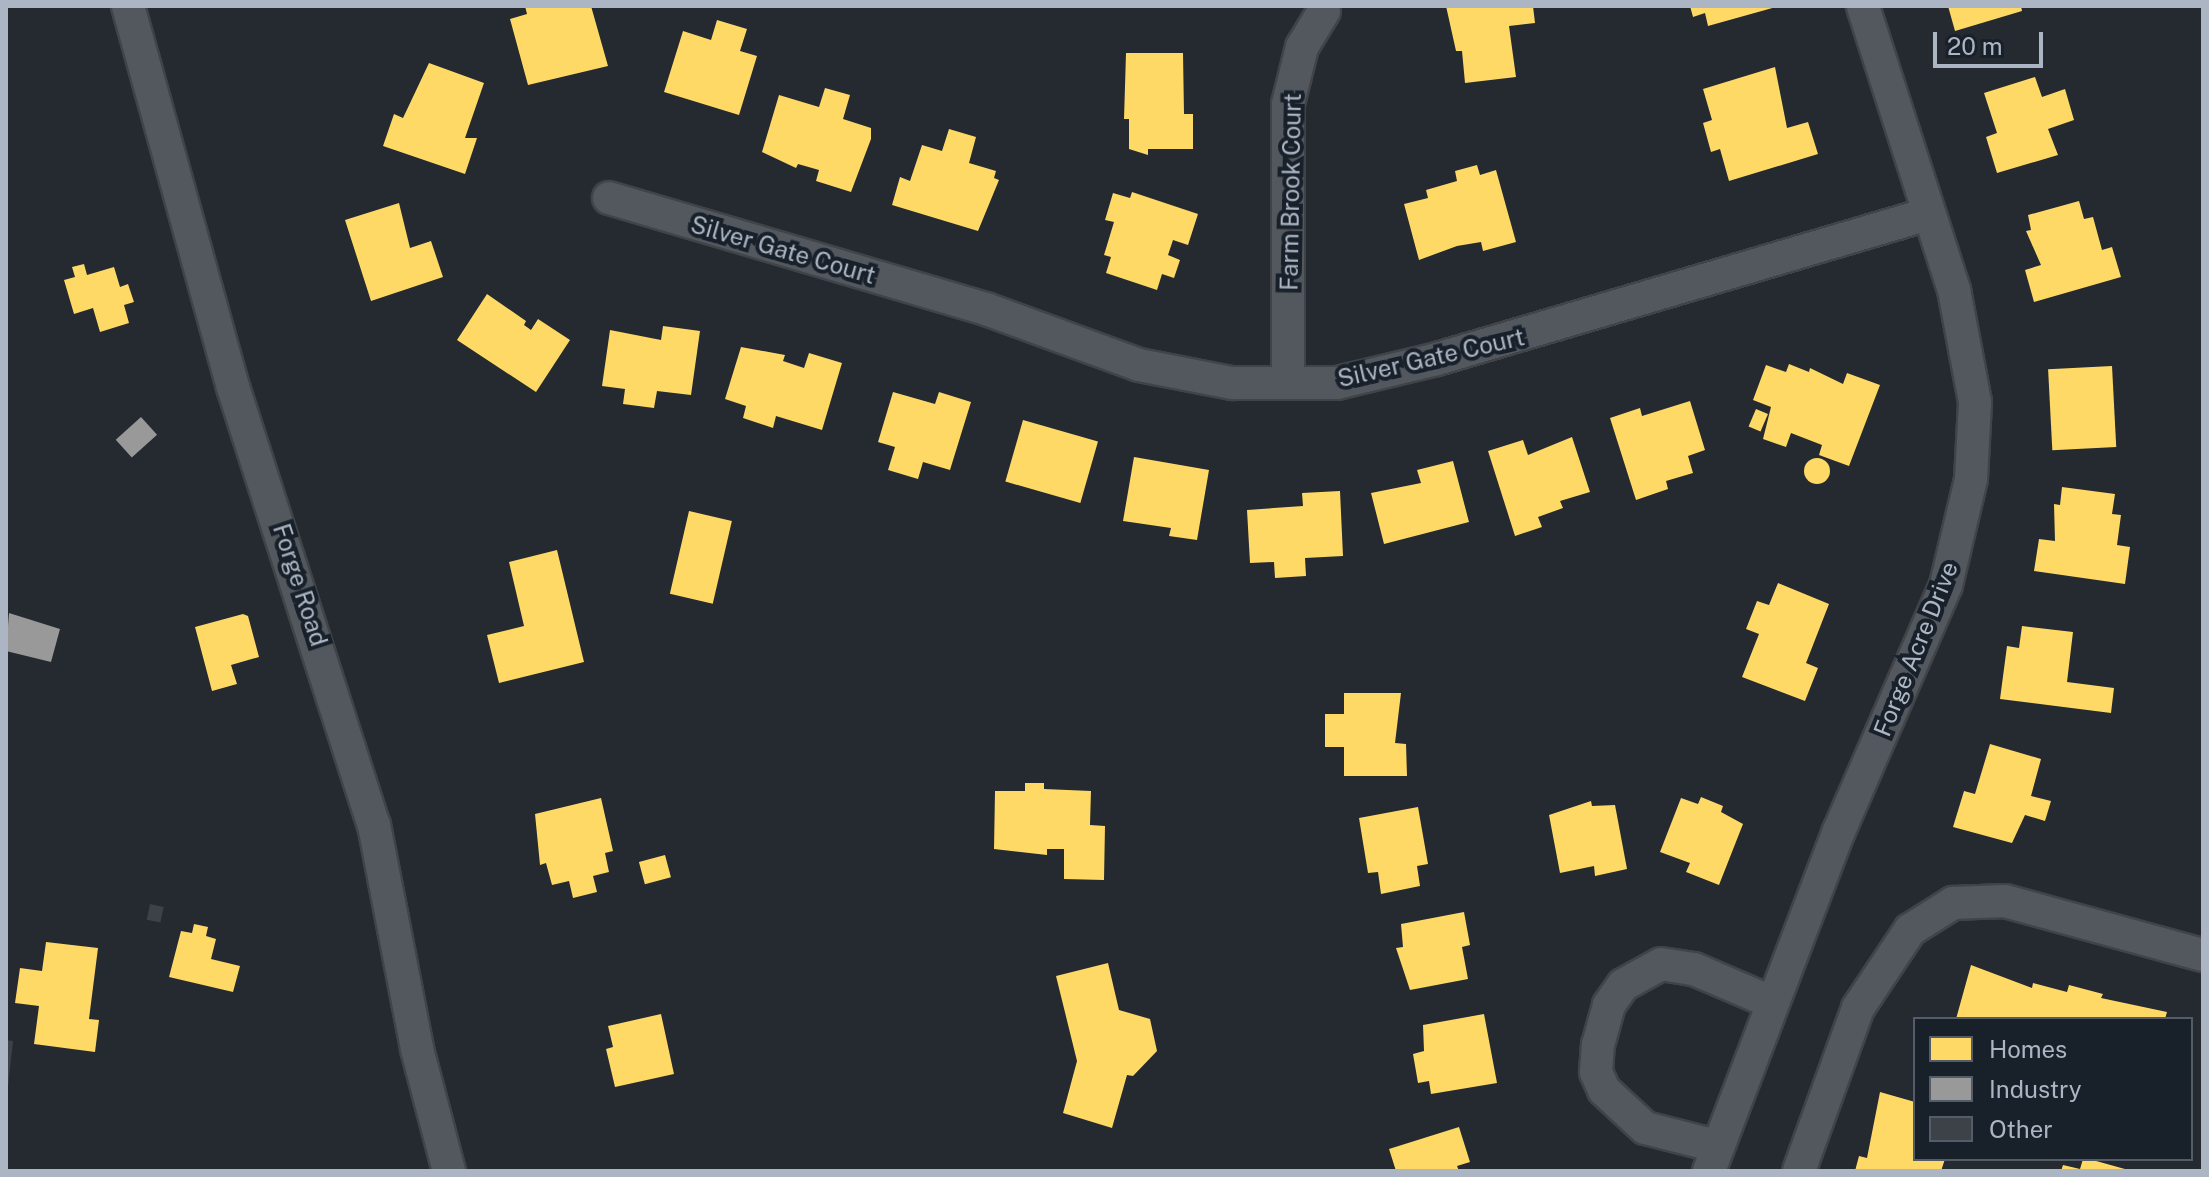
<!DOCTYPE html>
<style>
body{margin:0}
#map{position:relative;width:2209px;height:1177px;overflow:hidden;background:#242a30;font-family:"Public Sans",sans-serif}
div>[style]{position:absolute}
.homes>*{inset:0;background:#ffd966;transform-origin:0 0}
.round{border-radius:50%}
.industry>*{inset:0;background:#999;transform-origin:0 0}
.building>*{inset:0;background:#3d4248;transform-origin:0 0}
.roads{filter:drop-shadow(2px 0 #404449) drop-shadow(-2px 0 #404449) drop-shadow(0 2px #404449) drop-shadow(0 -2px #404449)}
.street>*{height:32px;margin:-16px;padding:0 16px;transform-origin:16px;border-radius:16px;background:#53585f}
span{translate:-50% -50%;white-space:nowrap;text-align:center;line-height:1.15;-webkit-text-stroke:8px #18202a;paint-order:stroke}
.street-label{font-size:24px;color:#acb5c3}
.frame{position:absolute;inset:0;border:8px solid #acb5c3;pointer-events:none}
.legend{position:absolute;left:1913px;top:1017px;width:280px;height:144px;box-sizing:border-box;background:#18202a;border:2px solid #535c67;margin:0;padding:10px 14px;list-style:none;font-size:24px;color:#acb5c3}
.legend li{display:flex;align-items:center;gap:16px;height:40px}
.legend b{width:40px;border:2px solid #535c67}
.scale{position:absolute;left:1933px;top:32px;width:110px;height:36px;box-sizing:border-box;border:4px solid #acb5c3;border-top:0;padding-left:10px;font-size:24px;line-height:28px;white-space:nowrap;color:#acb5c3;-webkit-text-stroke:6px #18202a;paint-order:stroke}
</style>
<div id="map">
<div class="homes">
<i style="clip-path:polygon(525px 6px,591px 6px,608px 66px,528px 85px,510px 19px,527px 14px)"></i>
<i style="clip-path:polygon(1446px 6px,1533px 6px,1535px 23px,1509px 26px,1516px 77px,1465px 83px,1462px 51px,1456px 51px)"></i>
<i style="clip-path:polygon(1690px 6px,1775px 6px,1776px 7px,1708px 26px,1705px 13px,1693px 17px)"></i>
<i style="clip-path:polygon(1948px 6px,2021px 6px,2022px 11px,1955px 31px)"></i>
<i style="clip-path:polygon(717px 20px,747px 29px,740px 51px,757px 56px,739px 115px,664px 92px,683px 31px,711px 40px)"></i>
<i style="clip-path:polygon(1126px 53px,1183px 53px,1184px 114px,1193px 114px,1193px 149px,1148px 149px,1148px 155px,1129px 149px,1129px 119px,1124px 119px)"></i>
<i style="clip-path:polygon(429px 63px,484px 83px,465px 138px,477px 138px,465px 174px,383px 146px,394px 114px,403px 118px)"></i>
<i style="clip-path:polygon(1775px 67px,1787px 128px,1808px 122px,1818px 154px,1729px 181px,1720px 149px,1711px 152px,1703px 123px,1712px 120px,1703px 89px)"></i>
<i style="clip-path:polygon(2035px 77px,2042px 97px,2065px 89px,2074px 120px,2048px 129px,2058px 155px,1997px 173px,1986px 137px,1997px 133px,1984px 93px)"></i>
<i style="clip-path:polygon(825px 88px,850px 95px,843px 119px,871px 128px,871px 139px,851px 192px,816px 181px,819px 170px,798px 164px,796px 168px,762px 152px,779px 95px,819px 107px)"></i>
<i style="clip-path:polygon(949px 129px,976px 137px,969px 163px,996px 171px,994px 178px,999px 180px,978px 231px,892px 205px,900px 177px,910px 181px,922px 145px,942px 151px)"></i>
<i style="clip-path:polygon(1477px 165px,1480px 175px,1496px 170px,1516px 242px,1483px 251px,1481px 242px,1457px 246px,1419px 260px,1404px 204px,1428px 198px,1426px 190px,1457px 181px,1455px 171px)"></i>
<i style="clip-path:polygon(1132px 192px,1198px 214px,1188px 245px,1173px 240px,1168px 255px,1180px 260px,1174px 278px,1162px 274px,1157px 290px,1106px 273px,1111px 257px,1104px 255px,1114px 222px,1105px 220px,1113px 193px,1130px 198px)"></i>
<i style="clip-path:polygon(2079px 201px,2084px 219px,2093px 217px,2102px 250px,2112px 247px,2121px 277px,2034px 302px,2025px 270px,2041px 265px,2026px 231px,2031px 230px,2028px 215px)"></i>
<i style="clip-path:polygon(399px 203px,410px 248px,431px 241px,443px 277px,371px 301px,345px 220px)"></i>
<i style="clip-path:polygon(84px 264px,87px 275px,114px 267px,120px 287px,128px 284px,134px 302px,124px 305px,129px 323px,100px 332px,93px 308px,74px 314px,64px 280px,75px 277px,72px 267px)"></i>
<i style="clip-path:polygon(487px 294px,526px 321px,524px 325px,531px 330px,538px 319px,570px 340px,536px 392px,457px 340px)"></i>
<i style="clip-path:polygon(663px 326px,700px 331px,691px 395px,657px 391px,654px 408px,623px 404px,625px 389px,602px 386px,610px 330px,661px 340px)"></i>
<i style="clip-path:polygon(741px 347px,785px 355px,783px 361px,804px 368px,809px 353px,842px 363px,822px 430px,776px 416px,773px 428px,743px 418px,746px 406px,725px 399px)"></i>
<i style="clip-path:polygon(1789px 364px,1809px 372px,1810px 368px,1843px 384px,1847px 373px,1880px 385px,1849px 466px,1819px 455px,1822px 445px,1791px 433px,1786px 447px,1763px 439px,1771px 407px,1753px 400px,1766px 365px,1786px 372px)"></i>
<i style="left:2112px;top:366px;width:81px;height:64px;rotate:87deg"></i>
<i style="clip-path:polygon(893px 392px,935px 404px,939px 392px,971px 402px,950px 470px,923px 462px,918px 479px,888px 470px,895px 447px,878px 442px)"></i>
<i style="clip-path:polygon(1690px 401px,1705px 450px,1688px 456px,1693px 473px,1666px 481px,1668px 489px,1636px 500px,1610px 418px,1640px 408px,1642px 416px)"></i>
<i style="left:1756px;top:409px;width:13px;height:19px;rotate:23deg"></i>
<i style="left:1023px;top:420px;width:78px;height:64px;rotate:16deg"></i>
<i style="clip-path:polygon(1572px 437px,1590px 492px,1560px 501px,1563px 508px,1538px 517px,1542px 527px,1515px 536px,1488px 451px,1523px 440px,1528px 455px)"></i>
<i style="clip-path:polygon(1134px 457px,1209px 470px,1197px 540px,1169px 536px,1171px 528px,1123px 521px)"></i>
<i class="round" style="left:1804px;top:458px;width:26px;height:26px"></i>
<i style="clip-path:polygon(1453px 461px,1469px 522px,1384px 544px,1371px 493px,1421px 483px,1417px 470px)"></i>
<i style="clip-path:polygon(2062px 487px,2115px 494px,2112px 514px,2121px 515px,2117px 545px,2130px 547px,2125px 584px,2034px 571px,2039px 539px,2055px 541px,2054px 504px,2060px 505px)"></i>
<i style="clip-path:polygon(1340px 491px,1343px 556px,1305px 558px,1306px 576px,1275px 578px,1274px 562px,1250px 563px,1247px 510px,1303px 506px,1302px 493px)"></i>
<i style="left:689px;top:511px;width:44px;height:85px;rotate:13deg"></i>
<i style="clip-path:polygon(557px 550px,584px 662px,499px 683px,487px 635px,524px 626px,509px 562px)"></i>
<i style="clip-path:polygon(1778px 583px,1829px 604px,1806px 663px,1818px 668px,1805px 701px,1742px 677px,1759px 634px,1746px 629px,1757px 601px,1769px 605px)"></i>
<i style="clip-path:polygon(243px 614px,248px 616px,259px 657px,231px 665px,237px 684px,212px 691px,195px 627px)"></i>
<i style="clip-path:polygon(2022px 626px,2073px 632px,2067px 682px,2114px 688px,2111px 713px,2000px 699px,2007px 646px,2019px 648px)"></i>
<i style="clip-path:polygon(1344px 693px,1401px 693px,1395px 743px,1406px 744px,1407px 776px,1344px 776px,1344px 747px,1325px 747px,1325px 714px,1344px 714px)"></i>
<i style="clip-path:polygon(1990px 744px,2041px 759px,2031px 796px,2051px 801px,2045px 821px,2025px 815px,2012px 843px,1953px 827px,1964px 791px,1975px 794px)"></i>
<i style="clip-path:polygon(1025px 783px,1044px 783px,1044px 789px,1091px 791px,1090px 825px,1105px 826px,1104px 880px,1064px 879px,1064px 849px,1047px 849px,1047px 855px,994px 849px,995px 791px,1025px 791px)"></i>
<i style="clip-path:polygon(1701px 797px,1723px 806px,1721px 812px,1743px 824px,1719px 885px,1686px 872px,1690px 863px,1660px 852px,1681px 798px,1698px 804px)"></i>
<i style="clip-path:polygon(601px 798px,613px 851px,605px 853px,609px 872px,593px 876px,597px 892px,573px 898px,569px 881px,552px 885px,546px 863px,540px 865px,535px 814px)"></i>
<i style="clip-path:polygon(1591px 801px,1592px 806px,1615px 805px,1627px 869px,1595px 876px,1594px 866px,1560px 873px,1549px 815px)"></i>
<i style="clip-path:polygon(1418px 807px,1428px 864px,1417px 866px,1420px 886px,1381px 894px,1378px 872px,1368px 873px,1359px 818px)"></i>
<i style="left:665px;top:855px;width:23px;height:27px;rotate:75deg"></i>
<i style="clip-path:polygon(1464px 912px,1470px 945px,1462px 947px,1468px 979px,1410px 990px,1396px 948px,1403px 947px,1401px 924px)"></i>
<i style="clip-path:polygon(194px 924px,208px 927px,206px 936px,216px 939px,211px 959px,240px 966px,233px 992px,169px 977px,181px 931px,192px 933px)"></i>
<i style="clip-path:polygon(46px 942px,98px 948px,89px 1019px,99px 1020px,95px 1052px,34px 1044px,39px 1006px,15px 1003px,20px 968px,42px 971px)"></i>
<i style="clip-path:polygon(1108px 963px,1119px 1010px,1150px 1019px,1157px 1051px,1133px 1076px,1127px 1075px,1112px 1128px,1063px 1113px,1077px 1061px,1056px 976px)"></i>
<i style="clip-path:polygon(1971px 965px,2032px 988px,2033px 983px,2067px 992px,2069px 985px,2103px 994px,2101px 998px,2167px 1012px,2165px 1019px,1956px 1019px)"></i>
<i style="clip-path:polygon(661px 1014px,674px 1074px,615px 1087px,606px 1049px,613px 1047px,608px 1026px)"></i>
<i style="clip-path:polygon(1484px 1014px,1497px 1083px,1431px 1094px,1429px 1081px,1418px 1083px,1413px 1054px,1424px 1051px,1423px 1025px)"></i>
<i style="clip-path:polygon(1880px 1092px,1915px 1102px,1915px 1159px,1945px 1159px,1941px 1171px,1855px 1171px,1859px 1156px,1867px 1158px)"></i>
<i style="clip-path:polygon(1459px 1127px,1470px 1162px,1457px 1166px,1459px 1171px,1396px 1171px,1389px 1149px)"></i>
<i style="clip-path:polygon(2083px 1159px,2089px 1159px,2132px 1171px,2061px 1171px,2063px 1165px,2080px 1169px)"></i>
</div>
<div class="industry">
<i style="left:141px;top:417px;width:24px;height:34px;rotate:48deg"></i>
<i style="clip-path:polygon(9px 613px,60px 629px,51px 662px,6px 651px)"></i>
</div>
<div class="building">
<i style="left:150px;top:904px;width:14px;height:16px;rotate:12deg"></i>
<i style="clip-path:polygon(6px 1040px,13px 1041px,8px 1087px,6px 1087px)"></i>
</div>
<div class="roads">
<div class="street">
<i style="left:128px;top:6px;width:395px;rotate:74.6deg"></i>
<i style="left:233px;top:387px;width:460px;rotate:72.2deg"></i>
<i style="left:374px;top:825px;width:228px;rotate:79.1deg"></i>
<i style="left:417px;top:1049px;width:126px;rotate:75.3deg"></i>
<i style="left:609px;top:198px;width:393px;rotate:16.4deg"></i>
<i style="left:986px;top:309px;width:163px;rotate:20.1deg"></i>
<i style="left:1139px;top:365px;width:95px;rotate:11deg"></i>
<i style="left:1232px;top:383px;width:105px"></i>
<i style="left:1337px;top:383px;width:103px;rotate:-13.5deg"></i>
<i style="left:1437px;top:359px;width:512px;rotate:-16.45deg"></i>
<i style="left:1288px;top:381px;width:277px;rotate:-90deg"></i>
<i style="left:1288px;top:104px;width:59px;rotate:-76.2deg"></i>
<i style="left:1302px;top:47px;width:42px;rotate:-58.6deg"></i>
<i style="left:1716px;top:1146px;width:73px;rotate:-165.8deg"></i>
<i style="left:1645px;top:1128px;width:56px;rotate:-137.2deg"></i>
<i style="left:1604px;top:1090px;width:20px;rotate:-114deg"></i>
<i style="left:1596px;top:1072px;width:27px;rotate:-86deg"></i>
<i style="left:1598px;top:1045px;width:41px;rotate:-74.6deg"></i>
<i style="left:1609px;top:1005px;width:24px;rotate:-55deg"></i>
<i style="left:1623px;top:985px;width:43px;rotate:-28.9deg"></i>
<i style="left:1661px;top:964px;width:33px;rotate:9deg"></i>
<i style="left:1694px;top:969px;width:84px;rotate:23.2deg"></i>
<i style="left:1709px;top:1171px;width:364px;rotate:-69.1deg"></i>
<i style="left:1839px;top:831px;width:268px;rotate:-66.5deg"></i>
<i style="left:1946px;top:585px;width:109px;rotate:-76.7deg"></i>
<i style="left:1971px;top:479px;width:77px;rotate:-87deg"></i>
<i style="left:1975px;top:402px;width:114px;rotate:-100.6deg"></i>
<i style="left:1954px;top:290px;width:298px;rotate:-107.8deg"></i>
<i style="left:1799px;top:1171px;width:173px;rotate:-70.1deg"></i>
<i style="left:1858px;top:1008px;width:94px;rotate:-56.3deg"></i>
<i style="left:1910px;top:930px;width:51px;rotate:-32.1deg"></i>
<i style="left:1953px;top:903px;width:52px;rotate:-2.2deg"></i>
<i style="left:2005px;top:901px;width:205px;rotate:15.3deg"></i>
</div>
</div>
<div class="street-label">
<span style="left:1291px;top:192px;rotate:-89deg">Farm Brook Court</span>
<span style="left:783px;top:250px;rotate:16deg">Silver Gate Court</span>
<span style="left:1431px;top:358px;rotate:-13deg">Silver Gate Court</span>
<span style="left:300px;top:585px;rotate:72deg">Forge Road</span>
<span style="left:1916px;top:649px;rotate:-68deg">Forge Acre Drive</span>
</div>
<div class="frame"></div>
<ul class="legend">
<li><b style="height:22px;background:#ffd966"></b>Homes</li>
<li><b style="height:22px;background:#999"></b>Industry</li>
<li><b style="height:22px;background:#3d4248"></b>Other</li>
</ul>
<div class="scale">20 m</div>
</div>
